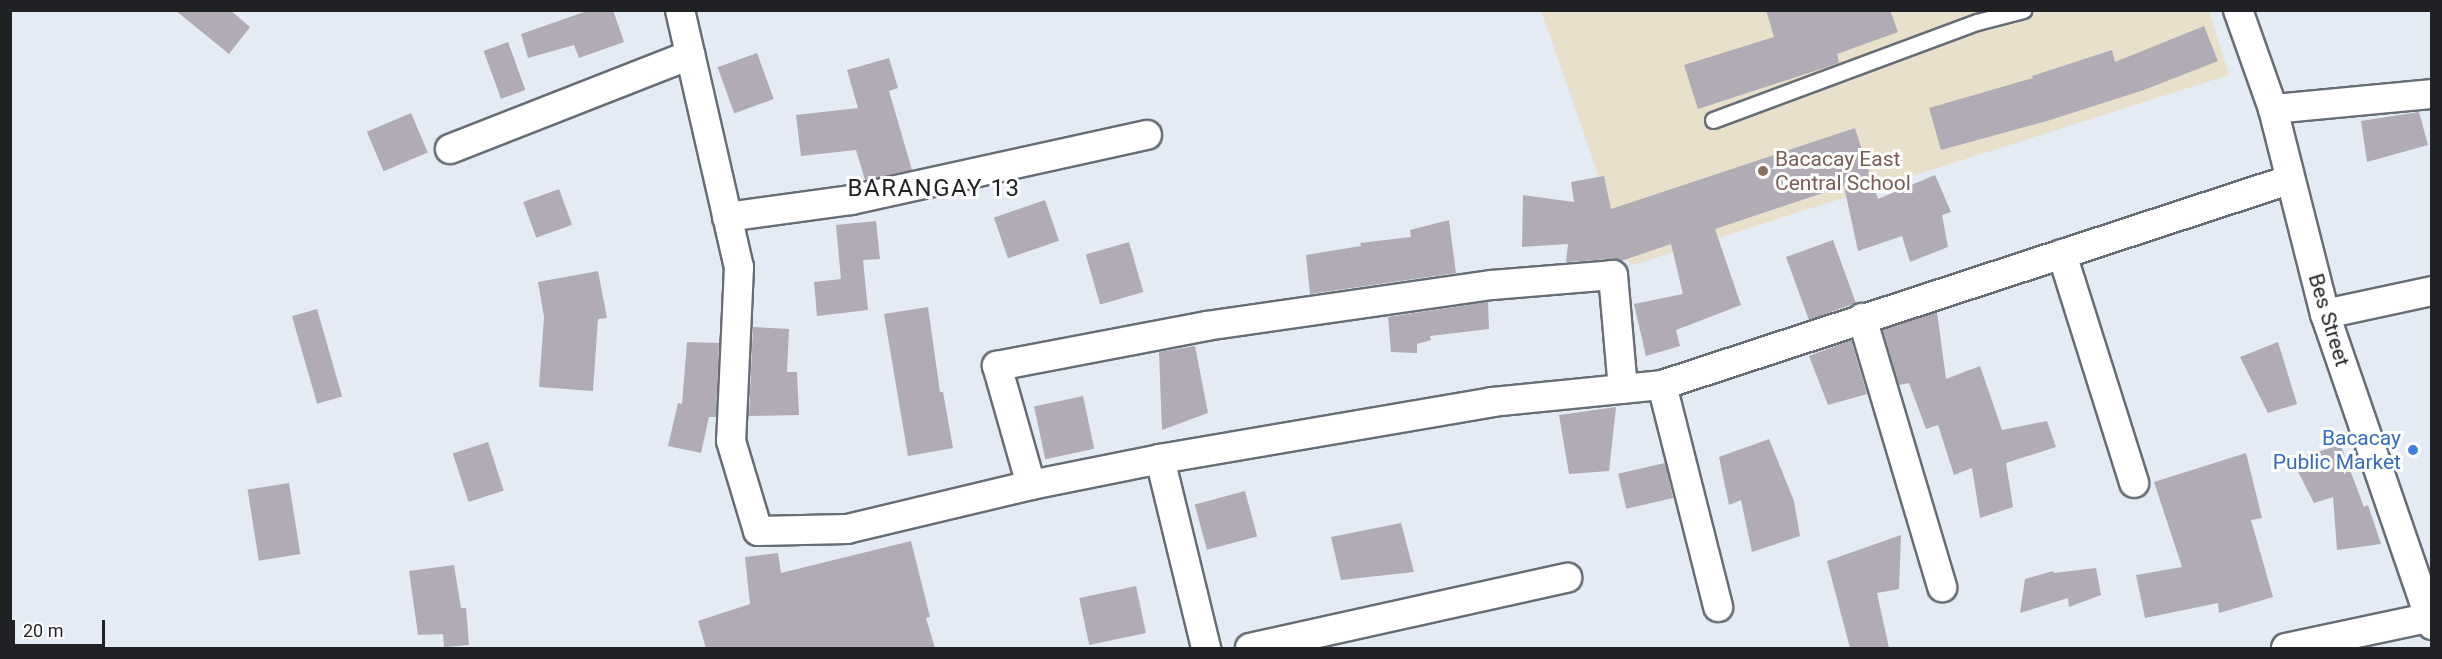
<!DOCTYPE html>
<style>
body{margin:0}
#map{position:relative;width:2442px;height:659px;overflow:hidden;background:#e4ebf5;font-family:Roboto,sans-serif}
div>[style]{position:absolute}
.education>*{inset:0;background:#e9e0cb}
.building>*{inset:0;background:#b1abb5;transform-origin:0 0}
.roads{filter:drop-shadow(2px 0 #666d75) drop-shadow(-2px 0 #666d75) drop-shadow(0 2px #666d75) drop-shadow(0 -2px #666d75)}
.lane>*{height:15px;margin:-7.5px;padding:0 7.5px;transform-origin:7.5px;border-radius:7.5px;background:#fff}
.street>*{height:28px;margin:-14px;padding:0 14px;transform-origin:14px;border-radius:14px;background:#fff}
.dots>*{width:16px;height:16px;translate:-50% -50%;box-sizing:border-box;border:3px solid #fff;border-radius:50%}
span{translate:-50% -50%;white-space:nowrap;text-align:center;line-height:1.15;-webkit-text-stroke:6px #fff;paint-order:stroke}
.education-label{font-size:21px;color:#785e54}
.left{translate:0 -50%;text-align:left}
.street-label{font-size:21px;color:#1f2125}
.shop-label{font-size:21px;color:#366cbe}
.right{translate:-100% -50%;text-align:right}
.quarter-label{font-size:24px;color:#1f2125;letter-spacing:1.5px}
.frame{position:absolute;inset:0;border:12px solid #1f2125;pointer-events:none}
.scale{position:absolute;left:12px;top:620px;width:93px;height:27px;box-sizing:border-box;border:3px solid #1f2125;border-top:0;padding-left:8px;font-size:18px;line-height:21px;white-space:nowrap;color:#1f2125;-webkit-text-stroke:4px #fff;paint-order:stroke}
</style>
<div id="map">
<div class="education">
<i style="clip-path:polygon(1541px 11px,2209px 11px,2229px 75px,1630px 266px)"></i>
</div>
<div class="building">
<i style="clip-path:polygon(175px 10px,230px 10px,250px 27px,229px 54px)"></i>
<i style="clip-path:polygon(590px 10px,613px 10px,624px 42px,579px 58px,574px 45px,528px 58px,521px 34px)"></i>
<i style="clip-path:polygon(1766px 10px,1890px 10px,1898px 32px,1837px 54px,1839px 63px,1698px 109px,1684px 65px,1774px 37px)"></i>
<i style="clip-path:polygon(2204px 26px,2218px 61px,2144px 90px,2047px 121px,1941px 150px,1929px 108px,2033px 78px,2032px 76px,2112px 50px,2115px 62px)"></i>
<i style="left:508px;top:42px;width:51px;height:26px;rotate:70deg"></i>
<i style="left:757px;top:53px;width:49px;height:42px;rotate:70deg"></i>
<i style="clip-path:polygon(889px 58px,898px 88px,889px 91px,912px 170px,865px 180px,856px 150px,801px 156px,796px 115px,858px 108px,847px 70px)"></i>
<i style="clip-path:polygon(2419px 112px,2428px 145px,2367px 162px,2361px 121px)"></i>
<i style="left:411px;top:113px;width:43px;height:48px;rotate:67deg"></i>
<i style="clip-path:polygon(1855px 128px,1878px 199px,1935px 175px,1951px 212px,1942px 215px,1948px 247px,1910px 262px,1902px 236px,1858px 251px,1844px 186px,1715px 229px,1741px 305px,1676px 330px,1680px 346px,1646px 356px,1634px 304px,1683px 294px,1671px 244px,1621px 261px,1612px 259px,1566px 262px,1568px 244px,1522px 247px,1523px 195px,1574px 202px,1571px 182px,1604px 176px,1611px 209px)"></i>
<i style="left:559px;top:189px;width:38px;height:38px;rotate:70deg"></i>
<i style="left:1045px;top:200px;width:43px;height:54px;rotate:71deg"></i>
<i style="clip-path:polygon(1449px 220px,1456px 273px,1310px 294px,1306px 255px,1361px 246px,1360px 243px,1411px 237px,1410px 230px)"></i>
<i style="clip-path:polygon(876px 221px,880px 259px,863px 260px,868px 310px,817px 316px,814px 282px,841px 279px,836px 225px)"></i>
<i style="left:1833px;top:240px;width:67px;height:50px;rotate:70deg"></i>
<i style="left:1129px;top:242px;width:52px;height:45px;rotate:74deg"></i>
<i style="clip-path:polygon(598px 271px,607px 318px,598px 319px,593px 391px,539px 387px,544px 317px,538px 282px)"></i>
<i style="clip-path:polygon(1488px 302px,1489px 329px,1430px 336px,1431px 340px,1417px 344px,1417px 353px,1391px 352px,1388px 317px)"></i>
<i style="clip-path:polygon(928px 307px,940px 392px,943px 392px,953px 448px,908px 456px,884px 314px)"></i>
<i style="left:317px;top:309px;width:91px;height:26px;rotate:74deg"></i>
<i style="clip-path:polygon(1937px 312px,1946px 379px,1980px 366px,2002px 430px,2047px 421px,2056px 447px,2006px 463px,2013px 507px,1980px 518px,1972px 468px,1954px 475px,1938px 425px,1926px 429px,1909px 383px,1899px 385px,1883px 330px)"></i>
<i style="clip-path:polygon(753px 327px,789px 329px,787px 372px,797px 372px,799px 415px,749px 416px)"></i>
<i style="clip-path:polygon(1851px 340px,1867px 394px,1828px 405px,1809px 356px)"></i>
<i style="clip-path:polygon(687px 342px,719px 343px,716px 417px,709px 417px,701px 453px,668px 446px,678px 403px,682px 404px)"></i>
<i style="clip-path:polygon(2278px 342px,2297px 404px,2268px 413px,2240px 357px)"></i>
<i style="clip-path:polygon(1195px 346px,1208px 413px,1162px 430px,1159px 352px)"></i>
<i style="left:1083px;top:396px;width:54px;height:50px;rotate:78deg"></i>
<i style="clip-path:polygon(1616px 407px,1609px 471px,1569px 474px,1559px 415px)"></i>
<i style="clip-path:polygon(2335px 430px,2364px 507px,2368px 505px,2381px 544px,2337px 550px,2333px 497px,2314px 503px,2292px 460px,2330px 448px,2329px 431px)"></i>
<i style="clip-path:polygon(1769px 439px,1794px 501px,1800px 536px,1752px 552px,1741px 500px,1729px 505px,1719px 457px)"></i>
<i style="left:488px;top:442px;width:51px;height:37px;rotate:72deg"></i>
<i style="clip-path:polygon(2246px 453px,2262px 518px,2251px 520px,2273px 597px,2219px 613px,2218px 603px,2145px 618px,2136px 575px,2182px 567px,2154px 482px)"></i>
<i style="left:1665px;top:463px;width:36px;height:48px;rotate:77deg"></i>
<i style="left:289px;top:483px;width:72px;height:42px;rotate:81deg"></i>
<i style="left:1245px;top:491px;width:47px;height:52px;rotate:75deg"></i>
<i style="clip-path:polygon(1401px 523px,1414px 572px,1341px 580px,1331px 537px)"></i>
<i style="clip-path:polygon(1901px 535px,1899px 589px,1877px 593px,1889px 648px,1850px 648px,1827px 561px)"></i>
<i style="clip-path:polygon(911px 541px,930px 617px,926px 618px,935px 648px,706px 648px,698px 621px,750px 604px,745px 557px,778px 553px,781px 573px)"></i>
<i style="clip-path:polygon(454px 565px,461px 608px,466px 608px,469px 645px,444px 647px,443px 634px,418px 635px,409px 571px)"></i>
<i style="clip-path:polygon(2096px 568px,2101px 595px,2069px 607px,2068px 598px,2020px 613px,2025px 579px,2053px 571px,2054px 573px)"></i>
<i style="left:1136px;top:586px;width:48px;height:58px;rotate:78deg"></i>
</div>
<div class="roads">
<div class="lane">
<i style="left:1713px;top:120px;width:282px;rotate:-20.4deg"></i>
<i style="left:1977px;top:22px;width:48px;rotate:-14.6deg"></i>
</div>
<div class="street">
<i style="left:680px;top:10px;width:264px;rotate:77.1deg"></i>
<i style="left:739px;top:267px;width:174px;rotate:92.6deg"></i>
<i style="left:731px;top:441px;width:94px;rotate:73.3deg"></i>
<i style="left:758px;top:531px;width:89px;rotate:-1.3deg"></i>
<i style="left:847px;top:529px;width:189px;rotate:-13.4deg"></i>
<i style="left:1031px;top:485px;width:132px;rotate:-11.4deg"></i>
<i style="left:1160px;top:459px;width:337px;rotate:-9.7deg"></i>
<i style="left:1492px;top:402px;width:171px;rotate:-5.7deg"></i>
<i style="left:1662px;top:385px;width:660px;rotate:-18.11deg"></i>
<i style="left:2238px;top:10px;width:105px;rotate:70.5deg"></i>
<i style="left:2273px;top:109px;width:211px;rotate:75.8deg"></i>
<i style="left:2325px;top:314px;width:329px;rotate:71deg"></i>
<i style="left:2273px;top:109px;width:160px;rotate:-5.4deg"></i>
<i style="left:450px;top:149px;width:258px;rotate:-21.4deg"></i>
<i style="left:727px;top:217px;width:125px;rotate:-7.8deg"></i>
<i style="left:851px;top:200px;width:303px;rotate:-12.4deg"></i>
<i style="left:2062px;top:254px;width:240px;rotate:72.5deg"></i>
<i style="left:2325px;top:314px;width:109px;rotate:-12.1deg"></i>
<i style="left:1862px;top:318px;width:281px;rotate:73.4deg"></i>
<i style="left:1662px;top:385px;width:229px;rotate:75.8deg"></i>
<i style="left:1160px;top:459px;width:195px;rotate:76.3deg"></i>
<i style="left:1031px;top:485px;width:124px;rotate:-105.9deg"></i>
<i style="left:997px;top:366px;width:213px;rotate:-10.8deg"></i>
<i style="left:1206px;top:326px;width:289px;rotate:-8.2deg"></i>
<i style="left:1492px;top:285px;width:121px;rotate:-4.7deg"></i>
<i style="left:1613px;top:275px;width:114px;rotate:85deg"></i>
<i style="left:1250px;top:648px;width:325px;rotate:-12.5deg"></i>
<i style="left:2286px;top:648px;width:149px;rotate:-12deg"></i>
</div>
</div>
<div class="dots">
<i style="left:1763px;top:171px;background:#8d6e63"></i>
<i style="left:2413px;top:450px;background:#3f7fe0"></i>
</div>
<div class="education-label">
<span class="left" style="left:1775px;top:171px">Bacacay East<br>Central School</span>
</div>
<div class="street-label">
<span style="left:2329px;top:320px;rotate:73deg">Bes Street</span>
</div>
<div class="shop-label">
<span class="right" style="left:2401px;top:450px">Bacacay<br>Public Market</span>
</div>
<div class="quarter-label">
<span style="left:934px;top:189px">BARANGAY 13</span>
</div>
<div class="frame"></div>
<div class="scale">20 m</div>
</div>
